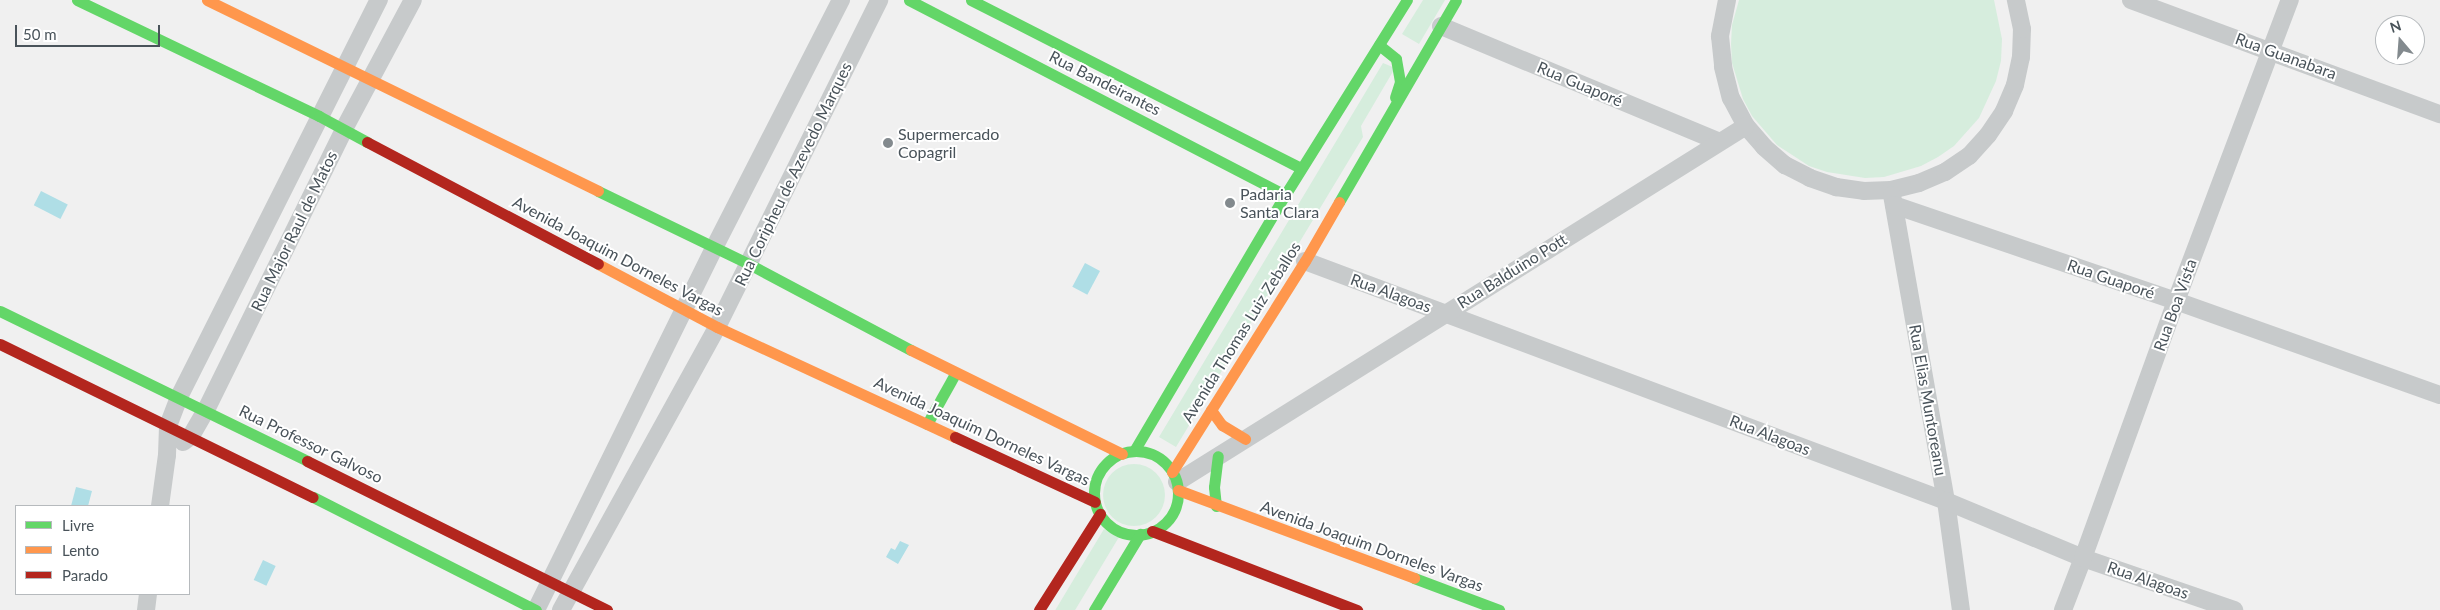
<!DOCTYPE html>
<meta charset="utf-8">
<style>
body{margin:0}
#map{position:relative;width:2440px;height:610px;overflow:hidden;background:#f0f0f0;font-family:Lato,sans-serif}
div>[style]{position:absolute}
.green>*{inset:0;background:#d6eddd;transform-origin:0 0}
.round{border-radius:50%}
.water>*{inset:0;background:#afdee6;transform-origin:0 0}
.street>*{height:18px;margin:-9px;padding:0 9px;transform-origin:9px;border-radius:9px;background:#c7cacb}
.fast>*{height:11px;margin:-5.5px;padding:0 5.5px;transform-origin:5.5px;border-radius:5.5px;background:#63d668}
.fast>.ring{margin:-5.5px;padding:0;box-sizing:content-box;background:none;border:11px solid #63d668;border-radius:50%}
.slow>*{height:11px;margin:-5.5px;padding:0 5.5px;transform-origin:5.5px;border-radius:5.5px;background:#ff974d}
.jam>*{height:11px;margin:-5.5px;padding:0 5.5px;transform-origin:5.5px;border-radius:5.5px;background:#b3261e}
.dots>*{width:14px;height:14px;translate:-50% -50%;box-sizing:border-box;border:2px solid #fff;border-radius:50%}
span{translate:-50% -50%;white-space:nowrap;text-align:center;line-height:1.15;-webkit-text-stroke:4px #fff;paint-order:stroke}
.street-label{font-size:16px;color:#49535a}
.poi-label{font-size:16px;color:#49535a}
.left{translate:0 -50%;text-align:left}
.legend{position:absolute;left:15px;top:505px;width:175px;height:90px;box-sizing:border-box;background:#fff;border:1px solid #b6babd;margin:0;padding:6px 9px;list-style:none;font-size:15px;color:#49535a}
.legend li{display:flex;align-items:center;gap:10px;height:25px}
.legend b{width:25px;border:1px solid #b6babd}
.north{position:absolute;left:2375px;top:15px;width:50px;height:50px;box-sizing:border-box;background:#fff;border:1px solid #b6babd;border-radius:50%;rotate:342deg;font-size:14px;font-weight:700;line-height:20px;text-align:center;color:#49535a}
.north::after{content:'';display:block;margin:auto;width:18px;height:22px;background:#838a8e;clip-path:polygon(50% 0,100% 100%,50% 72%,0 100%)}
.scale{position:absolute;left:15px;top:25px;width:145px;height:22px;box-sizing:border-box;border:2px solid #49535a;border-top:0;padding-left:6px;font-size:15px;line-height:18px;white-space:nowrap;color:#49535a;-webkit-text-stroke:4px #fff;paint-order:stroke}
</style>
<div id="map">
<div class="green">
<i style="clip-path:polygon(1423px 0,1445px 0,1419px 44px,1402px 34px)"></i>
<i style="clip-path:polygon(1739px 0,1994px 0,2002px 39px,2001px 61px,1996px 81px,1979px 118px,1954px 146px,1938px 157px,1921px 166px,1884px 177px,1865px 178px,1827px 172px,1809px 166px,1777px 145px,1752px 116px,1743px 99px,1732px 63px,1731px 44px,1732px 25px)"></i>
<i style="clip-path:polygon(1383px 63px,1395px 68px,1361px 126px,1363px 137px,1176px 447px,1159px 437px)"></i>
<i class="round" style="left:1103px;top:464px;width:62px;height:62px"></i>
<i style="left:1104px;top:529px;width:17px;height:95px;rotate:31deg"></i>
</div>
<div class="water">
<i style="left:41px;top:191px;width:30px;height:16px;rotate:27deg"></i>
<i style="left:1085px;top:263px;width:17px;height:27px;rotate:28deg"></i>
<i style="clip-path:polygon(76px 487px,92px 491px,88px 506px,71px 506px)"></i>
<i style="clip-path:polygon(900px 541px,909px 545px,898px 564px,886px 557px,891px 548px,895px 550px)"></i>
<i style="left:263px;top:560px;width:14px;height:22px;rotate:25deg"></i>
</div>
<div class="street">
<i style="left:1727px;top:0;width:37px;rotate:101deg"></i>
<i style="left:1720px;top:36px;width:31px;rotate:84deg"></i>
<i style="left:1723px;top:67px;width:32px;rotate:76deg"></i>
<i style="left:1731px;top:98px;width:32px;rotate:62deg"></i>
<i style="left:1746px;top:126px;width:28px;rotate:49deg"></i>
<i style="left:1764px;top:147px;width:28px;rotate:41deg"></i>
<i style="left:1785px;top:165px;width:28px;rotate:27deg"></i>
<i style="left:1810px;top:178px;width:28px;rotate:19deg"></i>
<i style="left:1836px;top:187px;width:28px;rotate:8deg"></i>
<i style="left:1864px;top:191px;width:27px;rotate:-2deg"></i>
<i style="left:1891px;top:190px;width:29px;rotate:-14deg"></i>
<i style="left:1919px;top:183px;width:28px;rotate:-23deg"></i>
<i style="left:1945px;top:172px;width:29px;rotate:-34deg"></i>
<i style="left:1969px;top:156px;width:28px;rotate:-48deg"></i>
<i style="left:1988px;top:135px;width:29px;rotate:-56deg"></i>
<i style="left:2004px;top:111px;width:28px;rotate:-67deg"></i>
<i style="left:2015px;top:85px;width:29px;rotate:-78deg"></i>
<i style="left:2021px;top:57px;width:28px;rotate:-88deg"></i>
<i style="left:2022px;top:29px;width:30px;rotate:-102deg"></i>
<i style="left:2131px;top:0;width:329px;rotate:20.3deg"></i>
<i style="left:1441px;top:26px;width:301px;rotate:22.6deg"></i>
<i style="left:1892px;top:195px;width:311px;rotate:80deg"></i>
<i style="left:1946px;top:501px;width:110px;rotate:82.2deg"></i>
<i style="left:1894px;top:205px;width:298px;rotate:18.8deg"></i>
<i style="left:2176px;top:301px;width:280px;rotate:19.6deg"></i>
<i style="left:1305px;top:261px;width:684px;rotate:20.53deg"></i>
<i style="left:1946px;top:501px;width:148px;rotate:22.6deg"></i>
<i style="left:2083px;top:558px;width:160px;rotate:19deg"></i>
<i style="left:183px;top:442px;width:10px;rotate:-37deg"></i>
<i style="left:191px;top:436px;width:30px;rotate:-60deg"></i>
<i style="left:206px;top:410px;width:313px;rotate:-63.8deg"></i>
<i style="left:344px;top:129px;width:146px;rotate:-61.9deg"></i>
<i style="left:1177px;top:482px;width:671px;rotate:-32.03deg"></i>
<i style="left:160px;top:506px;width:51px;rotate:-82.2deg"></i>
<i style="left:167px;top:455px;width:29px;rotate:-88deg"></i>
<i style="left:168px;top:426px;width:31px;rotate:-69deg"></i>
<i style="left:179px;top:397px;width:445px;rotate:-63.3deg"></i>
<i style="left:146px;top:610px;width:16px;rotate:-83deg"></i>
<i style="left:536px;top:610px;width:403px;rotate:-63.8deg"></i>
<i style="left:714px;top:248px;width:279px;rotate:-62.9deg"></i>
<i style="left:561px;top:610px;width:323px;rotate:-61.1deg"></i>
<i style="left:717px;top:327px;width:365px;rotate:-63.6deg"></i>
<i style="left:2063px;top:610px;width:56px;rotate:-69deg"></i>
<i style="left:2083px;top:558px;width:273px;rotate:-70.1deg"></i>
<i style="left:2176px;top:301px;width:322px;rotate:-69.3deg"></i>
</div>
<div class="fast">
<i style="left:77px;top:0;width:268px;rotate:25.6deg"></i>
<i style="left:319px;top:116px;width:55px;rotate:28.4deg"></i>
<i style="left:909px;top:0;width:424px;rotate:27.4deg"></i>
<i style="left:971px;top:0;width:370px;rotate:27deg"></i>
<i style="left:1379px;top:45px;width:22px;rotate:39deg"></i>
<i style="left:1396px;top:59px;width:23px;rotate:80deg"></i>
<i style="left:1400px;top:82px;width:16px;rotate:108deg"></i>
<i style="left:598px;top:191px;width:168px;rotate:25.8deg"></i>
<i style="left:749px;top:264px;width:183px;rotate:28deg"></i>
<i style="left:1339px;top:202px;width:233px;rotate:-59.9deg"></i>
<i style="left:0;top:311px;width:342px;rotate:26deg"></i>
<i style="left:927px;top:424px;width:57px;rotate:-60.8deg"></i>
<i style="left:1134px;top:451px;width:297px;rotate:-59.5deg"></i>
<i style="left:1285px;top:195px;width:230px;rotate:-58deg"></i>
<i class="ring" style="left:1094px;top:451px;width:73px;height:73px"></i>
<i style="left:313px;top:497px;width:250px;rotate:26.9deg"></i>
<i style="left:1216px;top:506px;width:19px;rotate:-96deg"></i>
<i style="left:1214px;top:487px;width:31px;rotate:-83deg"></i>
<i style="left:1414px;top:578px;width:91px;rotate:20.6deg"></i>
<i style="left:1094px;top:610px;width:89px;rotate:-58.8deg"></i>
</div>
<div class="slow">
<i style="left:207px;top:0;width:435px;rotate:26deg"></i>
<i style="left:598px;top:264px;width:135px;rotate:27.9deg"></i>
<i style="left:717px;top:327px;width:262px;rotate:24.8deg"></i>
<i style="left:911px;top:350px;width:235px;rotate:26.2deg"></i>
<i style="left:1211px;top:410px;width:19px;rotate:54deg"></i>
<i style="left:1222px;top:425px;width:27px;rotate:31deg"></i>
<i style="left:1172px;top:472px;width:249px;rotate:-57.8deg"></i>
<i style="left:1305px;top:261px;width:68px;rotate:-60deg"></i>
<i style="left:1178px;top:490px;width:252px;rotate:20.4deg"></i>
</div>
<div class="jam">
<i style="left:367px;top:142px;width:261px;rotate:27.8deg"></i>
<i style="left:0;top:344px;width:348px;rotate:26.1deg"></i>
<i style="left:955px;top:437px;width:154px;rotate:24.9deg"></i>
<i style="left:307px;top:461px;width:335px;rotate:26.4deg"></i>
<i style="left:1152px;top:531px;width:220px;rotate:21.1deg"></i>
<i style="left:1039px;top:610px;width:114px;rotate:-57.6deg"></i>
</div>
<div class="dots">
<i style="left:888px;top:143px;background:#838a8e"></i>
<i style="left:1230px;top:203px;background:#838a8e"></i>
</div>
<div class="street-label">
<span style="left:2286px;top:56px;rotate:20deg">Rua Guanabara</span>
<span style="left:1105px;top:83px;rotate:27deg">Rua Bandeirantes</span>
<span style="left:1580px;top:84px;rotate:23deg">Rua Guaporé</span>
<span style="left:793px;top:174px;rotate:-64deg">Rua Coripheu de Azevedo Marques</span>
<span style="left:294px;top:231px;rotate:-64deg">Rua Major Raul de Matos</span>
<span style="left:618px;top:256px;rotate:28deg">Avenida Joaquim Dorneles Vargas</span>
<span style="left:1512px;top:271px;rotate:-32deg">Rua Balduino Pott</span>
<span style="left:2111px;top:279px;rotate:19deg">Rua Guaporé</span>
<span style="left:1391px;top:293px;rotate:20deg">Rua Alagoas</span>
<span style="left:2175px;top:305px;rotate:-70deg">Rua Boa Vista</span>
<span style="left:1241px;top:332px;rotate:-58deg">Avenida Thomas Luiz Zeballos</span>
<span style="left:1928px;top:400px;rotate:80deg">Rua Elias Muntoreanu</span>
<span style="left:982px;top:431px;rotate:25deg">Avenida Joaquim Dorneles Vargas</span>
<span style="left:1770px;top:435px;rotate:21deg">Rua Alagoas</span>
<span style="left:311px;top:444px;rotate:26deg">Rua Professor Galvoso</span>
<span style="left:1372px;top:546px;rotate:20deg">Avenida Joaquim Dorneles Vargas</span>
<span style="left:2148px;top:580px;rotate:19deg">Rua Alagoas</span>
</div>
<div class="poi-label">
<span class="left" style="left:898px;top:143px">Supermercado<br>Copagril</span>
<span class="left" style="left:1240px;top:203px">Padaria<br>Santa Clara</span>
</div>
<ul class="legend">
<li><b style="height:6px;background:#63d668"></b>Livre</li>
<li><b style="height:6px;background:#ff974d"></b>Lento</li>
<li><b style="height:6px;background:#b3261e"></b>Parado</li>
</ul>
<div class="north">N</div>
<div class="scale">50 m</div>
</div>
